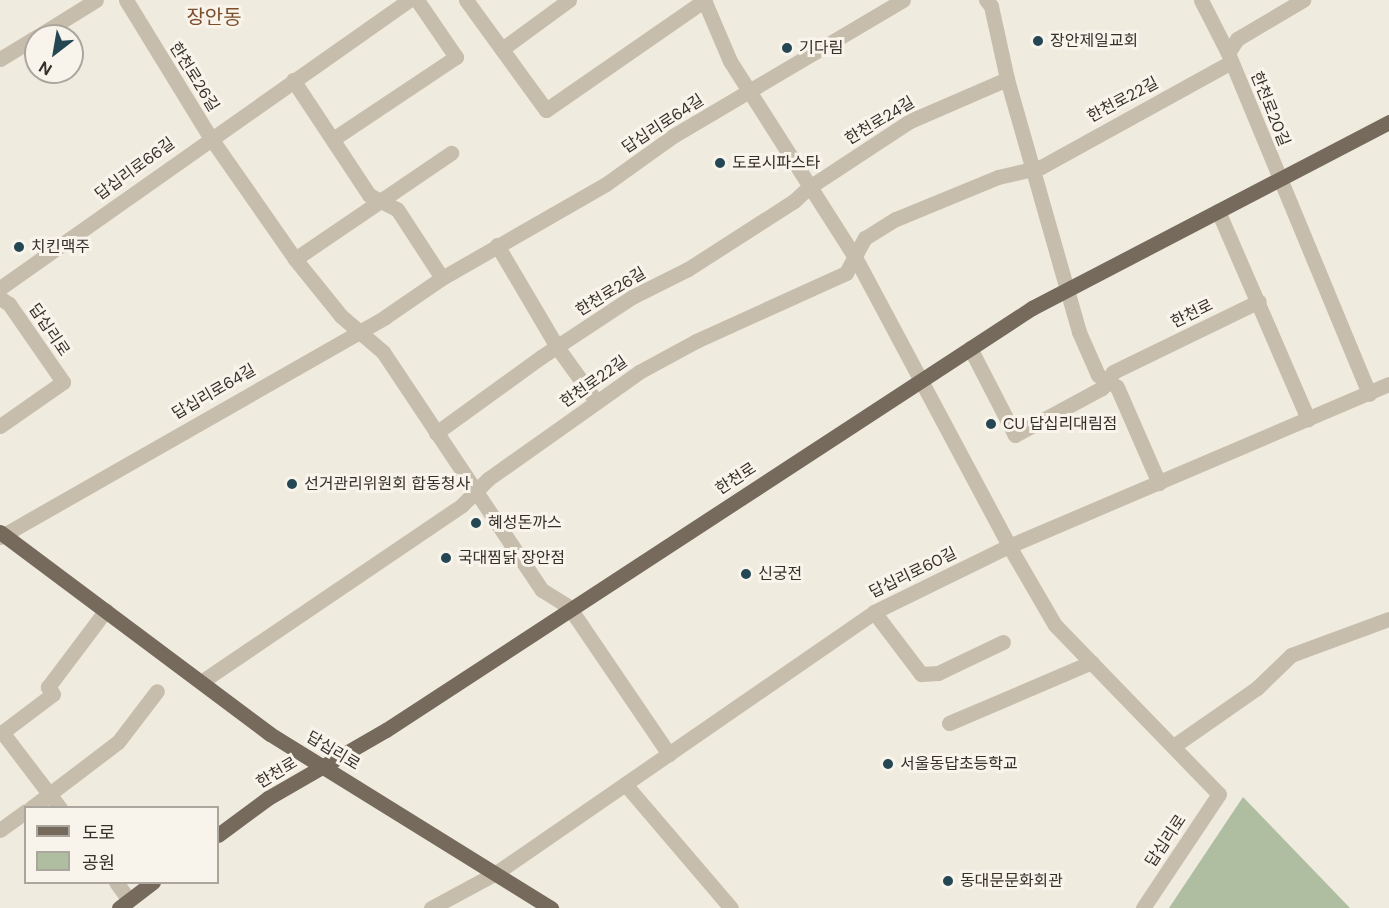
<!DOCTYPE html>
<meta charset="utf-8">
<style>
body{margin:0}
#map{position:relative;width:1389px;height:908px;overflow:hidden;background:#f0ebdf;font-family:"DM Sans","Noto Sans KR",sans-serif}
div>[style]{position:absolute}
.green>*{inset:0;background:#afbea1}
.minor>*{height:15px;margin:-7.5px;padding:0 7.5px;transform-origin:7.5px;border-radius:7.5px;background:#c7bdac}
.major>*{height:15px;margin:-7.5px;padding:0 7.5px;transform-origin:7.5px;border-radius:7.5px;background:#766a5d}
.dots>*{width:16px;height:16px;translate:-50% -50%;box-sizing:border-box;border:3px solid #f8f4eb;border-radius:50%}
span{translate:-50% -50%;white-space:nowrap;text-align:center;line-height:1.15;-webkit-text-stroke:6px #f8f4eb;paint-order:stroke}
.poi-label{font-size:16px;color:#36302a}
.left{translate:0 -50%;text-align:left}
.street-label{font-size:16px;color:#36302a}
.quarter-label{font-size:20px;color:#7c4e2c}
.legend{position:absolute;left:24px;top:806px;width:195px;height:78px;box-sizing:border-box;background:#f8f4eb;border:2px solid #aaa69e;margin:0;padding:8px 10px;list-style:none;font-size:18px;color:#36302a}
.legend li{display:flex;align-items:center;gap:12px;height:30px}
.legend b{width:30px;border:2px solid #aaa69e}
.north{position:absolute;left:24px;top:24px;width:60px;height:60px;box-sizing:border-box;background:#f8f4eb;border:2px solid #aaa69e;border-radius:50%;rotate:211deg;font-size:16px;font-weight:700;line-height:24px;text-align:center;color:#36302a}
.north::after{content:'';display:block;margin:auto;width:21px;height:27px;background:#244753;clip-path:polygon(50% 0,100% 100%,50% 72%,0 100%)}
</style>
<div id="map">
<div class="green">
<i style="clip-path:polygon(1243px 797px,1350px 908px,1169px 908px)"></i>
</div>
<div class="minor">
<i style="left:126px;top:0;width:161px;rotate:58.5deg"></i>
<i style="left:210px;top:137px;width:149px;rotate:55.1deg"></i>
<i style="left:295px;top:259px;width:73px;rotate:51.1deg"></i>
<i style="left:341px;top:316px;width:55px;rotate:40.6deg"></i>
<i style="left:383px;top:352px;width:286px;rotate:56.3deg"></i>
<i style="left:542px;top:590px;width:32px;rotate:32deg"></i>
<i style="left:569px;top:607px;width:178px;rotate:55.8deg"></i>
<i style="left:466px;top:0;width:136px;rotate:54deg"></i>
<i style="left:546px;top:110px;width:193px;rotate:-34.7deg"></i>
<i style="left:704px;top:0;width:66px;rotate:66.9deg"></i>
<i style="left:730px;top:61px;width:232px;rotate:57.5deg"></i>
<i style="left:855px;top:257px;width:327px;rotate:61.9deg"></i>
<i style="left:1009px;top:546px;width:91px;rotate:59.8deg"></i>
<i style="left:1055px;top:625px;width:235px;rotate:45.9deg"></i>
<i style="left:1219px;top:794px;width:137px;rotate:123.7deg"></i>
<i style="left:986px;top:0;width:8px;rotate:50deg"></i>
<i style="left:991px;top:6px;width:75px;rotate:77.6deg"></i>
<i style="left:1007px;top:79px;width:263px;rotate:74.1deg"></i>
<i style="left:1079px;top:332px;width:47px;rotate:66.2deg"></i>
<i style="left:1098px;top:375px;width:22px;rotate:32deg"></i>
<i style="left:1117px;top:387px;width:105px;rotate:66.4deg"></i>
<i style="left:1201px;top:0;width:59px;rotate:63deg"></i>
<i style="left:1228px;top:53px;width:369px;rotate:67.5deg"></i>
<i style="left:38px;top:36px;width:68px;rotate:-31.8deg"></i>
<i style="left:502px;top:49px;width:83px;rotate:-36.2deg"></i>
<i style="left:1228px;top:53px;width:17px;rotate:-57deg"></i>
<i style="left:1237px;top:39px;width:77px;rotate:-30.6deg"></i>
<i style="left:0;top:59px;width:42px;rotate:-31.4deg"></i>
<i style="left:293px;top:80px;width:138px;rotate:56.5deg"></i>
<i style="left:369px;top:195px;width:31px;rotate:27deg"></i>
<i style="left:397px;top:209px;width:82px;rotate:56.9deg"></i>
<i style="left:333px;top:139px;width:148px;rotate:-33.7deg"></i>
<i style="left:456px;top:57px;width:69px;rotate:-124.4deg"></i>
<i style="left:1218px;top:211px;width:227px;rotate:66.6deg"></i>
<i style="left:497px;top:245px;width:118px;rotate:59.5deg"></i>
<i style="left:557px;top:347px;width:67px;rotate:54.2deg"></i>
<i style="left:295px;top:259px;width:189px;rotate:-34.2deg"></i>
<i style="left:0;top:288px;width:500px;rotate:-35.15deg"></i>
<i style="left:0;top:298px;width:11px;rotate:34deg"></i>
<i style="left:9px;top:304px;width:95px;rotate:55.3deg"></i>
<i style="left:63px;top:382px;width:77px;rotate:145.1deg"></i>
<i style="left:970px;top:348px;width:98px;rotate:62.7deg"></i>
<i style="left:1015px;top:435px;width:99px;rotate:-28.4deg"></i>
<i style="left:1102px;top:388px;width:19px;rotate:-55deg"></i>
<i style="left:1113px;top:372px;width:162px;rotate:-25.9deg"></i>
<i style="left:436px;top:433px;width:130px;rotate:-35.9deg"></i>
<i style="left:541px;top:357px;width:109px;rotate:-33.4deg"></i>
<i style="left:632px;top:297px;width:63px;rotate:-26.6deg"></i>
<i style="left:688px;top:269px;width:126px;rotate:-32.7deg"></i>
<i style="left:794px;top:201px;width:19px;rotate:-43deg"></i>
<i style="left:808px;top:188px;width:122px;rotate:-33.3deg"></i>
<i style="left:910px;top:121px;width:106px;rotate:-23.4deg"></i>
<i style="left:0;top:537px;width:443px;rotate:-29.7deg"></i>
<i style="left:385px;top:317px;width:69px;rotate:-34.4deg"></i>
<i style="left:442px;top:278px;width:189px;rotate:-29.8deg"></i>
<i style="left:606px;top:184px;width:82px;rotate:-35.6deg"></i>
<i style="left:673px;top:136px;width:267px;rotate:-30.6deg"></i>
<i style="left:874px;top:612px;width:78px;rotate:52.8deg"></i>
<i style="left:921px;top:674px;width:17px;rotate:-3deg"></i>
<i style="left:938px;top:673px;width:72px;rotate:-25.5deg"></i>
<i style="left:201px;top:682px;width:315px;rotate:-34.1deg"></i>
<i style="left:462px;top:505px;width:37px;rotate:-45deg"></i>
<i style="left:488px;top:479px;width:185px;rotate:-35.3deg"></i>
<i style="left:639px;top:372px;width:65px;rotate:-28.5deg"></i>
<i style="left:696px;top:341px;width:165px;rotate:-24.4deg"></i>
<i style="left:846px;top:273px;width:40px;rotate:-62deg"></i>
<i style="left:865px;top:238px;width:36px;rotate:-32deg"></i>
<i style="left:896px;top:219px;width:110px;rotate:-22.4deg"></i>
<i style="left:998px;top:177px;width:44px;rotate:-13.1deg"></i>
<i style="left:1041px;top:167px;width:217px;rotate:-28.9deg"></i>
<i style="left:949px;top:723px;width:155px;rotate:-23.1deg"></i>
<i style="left:2px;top:732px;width:96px;rotate:52.7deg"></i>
<i style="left:0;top:734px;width:66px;rotate:-37deg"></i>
<i style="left:53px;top:694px;width:9px;rotate:-126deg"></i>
<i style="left:48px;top:687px;width:96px;rotate:-53deg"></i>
<i style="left:1175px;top:745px;width:100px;rotate:-34.8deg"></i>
<i style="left:1257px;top:688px;width:47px;rotate:-44.1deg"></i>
<i style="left:1291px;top:655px;width:104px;rotate:-20.2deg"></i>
<i style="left:625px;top:784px;width:163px;rotate:49.5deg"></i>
<i style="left:31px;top:808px;width:109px;rotate:-37.2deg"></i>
<i style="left:118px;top:742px;width:64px;rotate:-52.6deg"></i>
<i style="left:0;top:830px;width:32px;rotate:-36deg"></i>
<i style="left:116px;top:882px;width:22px;rotate:54deg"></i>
<i style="left:431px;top:908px;width:74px;rotate:-28.3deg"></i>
<i style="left:496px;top:873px;width:459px;rotate:-34.6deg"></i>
<i style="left:874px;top:612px;width:150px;rotate:-26.1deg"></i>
<i style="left:1009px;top:546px;width:413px;rotate:-23.1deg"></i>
</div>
<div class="major">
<i style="left:0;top:532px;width:337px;rotate:36.8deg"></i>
<i style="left:270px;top:734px;width:331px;rotate:31.8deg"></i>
<i style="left:218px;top:835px;width:62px;rotate:-36.5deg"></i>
<i style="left:268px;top:798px;width:136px;rotate:-30deg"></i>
<i style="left:386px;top:730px;width:772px;rotate:-33.15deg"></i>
<i style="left:1032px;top:308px;width:403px;rotate:-27.5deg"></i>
<i style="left:119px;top:908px;width:43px;rotate:-37.4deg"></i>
</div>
<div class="dots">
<i style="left:1038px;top:41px;background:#244753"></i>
<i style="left:787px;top:48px;background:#244753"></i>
<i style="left:720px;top:163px;background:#244753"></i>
<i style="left:19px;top:247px;background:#244753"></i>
<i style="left:991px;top:424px;background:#244753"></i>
<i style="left:292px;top:484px;background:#244753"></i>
<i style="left:476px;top:523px;background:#244753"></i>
<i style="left:446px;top:558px;background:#244753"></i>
<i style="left:746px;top:574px;background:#244753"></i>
<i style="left:888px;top:764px;background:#244753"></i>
<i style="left:948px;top:881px;background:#244753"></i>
</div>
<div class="poi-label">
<span class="left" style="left:1050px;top:41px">장안제일교회</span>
<span class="left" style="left:799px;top:48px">기다림</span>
<span class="left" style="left:732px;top:163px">도로시파스타</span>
<span class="left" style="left:31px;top:247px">치킨맥주</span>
<span class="left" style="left:1003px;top:424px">CU 답십리대림점</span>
<span class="left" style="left:304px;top:484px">선거관리위원회 합동청사</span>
<span class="left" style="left:488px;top:523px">혜성돈까스</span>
<span class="left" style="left:458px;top:558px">국대찜닭 장안점</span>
<span class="left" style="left:758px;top:574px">신궁전</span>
<span class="left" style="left:900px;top:764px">서울동답초등학교</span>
<span class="left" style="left:960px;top:881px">동대문문화회관</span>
</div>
<div class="street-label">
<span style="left:194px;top:77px;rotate:58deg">한천로26길</span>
<span style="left:1123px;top:100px;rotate:-28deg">한천로22길</span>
<span style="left:1270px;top:109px;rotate:68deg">한천로20길</span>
<span style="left:880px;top:121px;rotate:-31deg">한천로24길</span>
<span style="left:663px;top:124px;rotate:-33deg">답십리로64길</span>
<span style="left:135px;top:169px;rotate:-36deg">답십리로66길</span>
<span style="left:611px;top:292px;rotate:-31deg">한천로26길</span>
<span style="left:1192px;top:314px;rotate:-26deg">한천로</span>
<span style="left:49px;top:330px;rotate:56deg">답십리로</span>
<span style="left:594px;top:382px;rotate:-35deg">한천로22길</span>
<span style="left:214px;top:392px;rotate:-30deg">답십리로64길</span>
<span style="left:736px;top:479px;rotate:-33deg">한천로</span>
<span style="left:913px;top:573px;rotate:-26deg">답십리로60길</span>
<span style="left:333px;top:751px;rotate:31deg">답십리로</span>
<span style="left:277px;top:773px;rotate:-31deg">한천로</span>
<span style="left:1166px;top:841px;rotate:-56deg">답십리로</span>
</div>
<div class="quarter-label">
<span style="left:214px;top:17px">장안동</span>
</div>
<ul class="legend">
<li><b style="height:8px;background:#766a5d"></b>도로</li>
<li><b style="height:16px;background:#afbea1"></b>공원</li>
</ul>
<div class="north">N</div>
</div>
